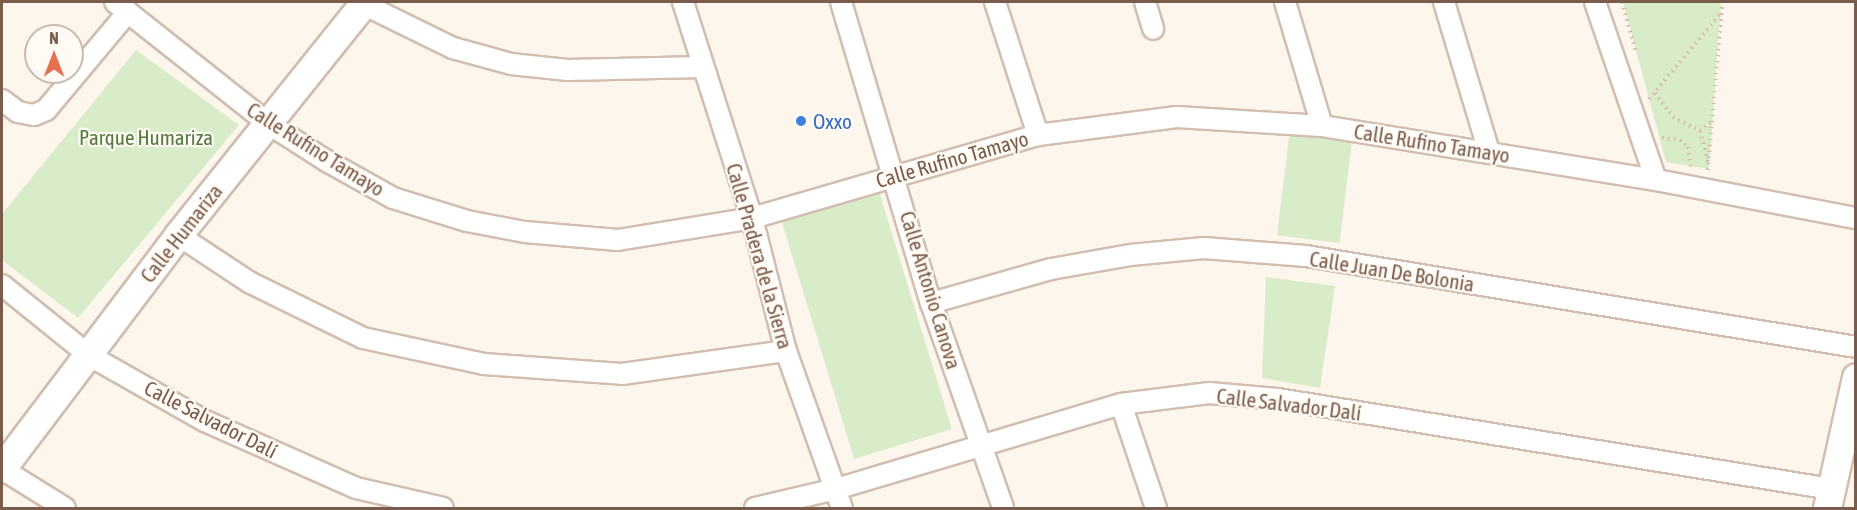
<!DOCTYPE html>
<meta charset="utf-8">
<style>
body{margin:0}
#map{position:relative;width:1857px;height:510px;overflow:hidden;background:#fdf6ec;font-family:"Asap Condensed",sans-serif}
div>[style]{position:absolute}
.green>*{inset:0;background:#d8ecc9;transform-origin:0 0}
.path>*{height:4px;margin-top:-2px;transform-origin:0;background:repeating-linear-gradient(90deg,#d9b8a5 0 1.5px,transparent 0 6px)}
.roads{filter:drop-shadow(2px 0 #d1beb0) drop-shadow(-2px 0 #d1beb0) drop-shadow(0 2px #d1beb0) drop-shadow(0 -2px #d1beb0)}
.street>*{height:20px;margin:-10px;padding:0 10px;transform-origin:10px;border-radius:10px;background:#fff}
.secondary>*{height:27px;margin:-13.5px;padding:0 13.5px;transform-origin:13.5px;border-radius:13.5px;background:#fff}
.dots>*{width:16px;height:16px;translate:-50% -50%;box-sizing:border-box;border:3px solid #fffaf3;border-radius:50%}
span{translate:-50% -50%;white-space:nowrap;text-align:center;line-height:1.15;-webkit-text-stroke:4.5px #fffaf3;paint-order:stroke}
.shop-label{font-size:21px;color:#366cbe}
.left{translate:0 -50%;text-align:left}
.park-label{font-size:21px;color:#537a41}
.street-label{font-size:21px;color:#7a5c4d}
.frame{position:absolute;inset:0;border:3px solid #7a5c4d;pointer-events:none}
.north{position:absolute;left:24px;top:24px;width:60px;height:60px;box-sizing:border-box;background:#fffaf3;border:2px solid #cabbb1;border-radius:50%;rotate:0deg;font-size:16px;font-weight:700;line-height:24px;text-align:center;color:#7a5c4d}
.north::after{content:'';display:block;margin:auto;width:21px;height:27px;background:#e76f51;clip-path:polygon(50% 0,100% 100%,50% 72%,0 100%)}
</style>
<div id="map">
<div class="green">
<i style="clip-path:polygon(1623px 2px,1721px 2px,1709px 169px,1666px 162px)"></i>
<i style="clip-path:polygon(136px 50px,239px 125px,78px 318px,2px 260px,2px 214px)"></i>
<i style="left:1290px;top:129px;width:63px;height:107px;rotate:7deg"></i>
<i style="left:879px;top:191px;width:249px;height:102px;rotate:73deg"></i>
<i style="clip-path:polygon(1266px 277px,1335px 286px,1320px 388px,1262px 378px)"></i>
</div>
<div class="path">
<i style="left:1622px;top:2px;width:52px;rotate:74.4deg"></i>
<i style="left:1655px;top:93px;width:30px;rotate:53deg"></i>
<i style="left:1673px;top:117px;width:30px;rotate:27deg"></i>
<i style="left:1649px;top:99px;width:112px;rotate:-50.1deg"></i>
<i style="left:1700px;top:131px;width:35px;rotate:75deg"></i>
<i style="left:1700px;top:131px;width:17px;rotate:-40deg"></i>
<i style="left:1662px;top:138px;width:18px;rotate:6deg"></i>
<i style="left:1680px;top:140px;width:11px;rotate:41deg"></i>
<i style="left:1688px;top:147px;width:20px;rotate:81deg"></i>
<i style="left:1708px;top:170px;width:169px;rotate:-85.2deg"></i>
</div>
<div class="roads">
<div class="street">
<i style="left:115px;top:2px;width:196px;rotate:38.4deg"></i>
<i style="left:269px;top:124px;width:67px;rotate:32.7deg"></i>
<i style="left:325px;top:160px;width:78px;rotate:29.2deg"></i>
<i style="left:393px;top:198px;width:77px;rotate:17.3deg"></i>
<i style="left:467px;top:221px;width:59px;rotate:10.7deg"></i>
<i style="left:525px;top:232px;width:93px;rotate:4.9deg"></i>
<i style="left:618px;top:240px;width:136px;rotate:-9.3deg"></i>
<i style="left:752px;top:218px;width:298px;rotate:-16.2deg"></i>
<i style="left:1038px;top:135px;width:140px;rotate:-7.4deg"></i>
<i style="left:1177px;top:117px;width:145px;rotate:3.6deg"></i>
<i style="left:1322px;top:126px;width:338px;rotate:9.2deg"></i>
<i style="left:1656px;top:180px;width:204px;rotate:10.8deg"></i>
<i style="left:359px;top:2px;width:105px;rotate:26.1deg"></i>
<i style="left:453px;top:48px;width:60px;rotate:15.4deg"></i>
<i style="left:511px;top:64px;width:57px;rotate:6deg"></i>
<i style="left:568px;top:70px;width:135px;rotate:-1.3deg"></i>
<i style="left:683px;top:2px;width:227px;rotate:72.3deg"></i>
<i style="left:752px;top:218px;width:137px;rotate:75.7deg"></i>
<i style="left:786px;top:351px;width:167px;rotate:70.4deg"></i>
<i style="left:841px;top:2px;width:314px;rotate:73.4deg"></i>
<i style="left:931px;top:303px;width:217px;rotate:70.6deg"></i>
<i style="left:995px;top:2px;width:140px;rotate:72.1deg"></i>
<i style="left:1145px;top:2px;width:28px;rotate:73deg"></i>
<i style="left:1285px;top:2px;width:129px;rotate:73.4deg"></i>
<i style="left:1444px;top:2px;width:157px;rotate:73.3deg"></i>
<i style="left:1595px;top:2px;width:188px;rotate:71.1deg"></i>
<i style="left:2px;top:100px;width:20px;rotate:37deg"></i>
<i style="left:18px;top:112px;width:16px;rotate:11deg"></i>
<i style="left:34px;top:115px;width:13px;rotate:-23deg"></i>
<i style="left:46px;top:110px;width:128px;rotate:-50.1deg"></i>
<i style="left:178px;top:235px;width:85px;rotate:33.5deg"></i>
<i style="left:249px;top:282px;width:127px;rotate:26.2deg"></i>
<i style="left:363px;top:338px;width:124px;rotate:12.1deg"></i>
<i style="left:484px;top:364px;width:138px;rotate:4.1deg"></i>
<i style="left:622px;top:374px;width:166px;rotate:-8deg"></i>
<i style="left:2px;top:285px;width:113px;rotate:38.9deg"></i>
<i style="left:90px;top:356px;width:132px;rotate:29.5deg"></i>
<i style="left:205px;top:421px;width:165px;rotate:23.9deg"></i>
<i style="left:356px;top:488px;width:89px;rotate:12.9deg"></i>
<i style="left:931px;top:303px;width:125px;rotate:-15.8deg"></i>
<i style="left:1051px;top:269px;width:80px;rotate:-10deg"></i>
<i style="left:1130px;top:255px;width:74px;rotate:-5.4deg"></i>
<i style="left:1204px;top:248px;width:102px;rotate:4.5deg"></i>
<i style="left:1306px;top:256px;width:557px;rotate:9.39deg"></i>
<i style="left:1121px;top:404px;width:110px;rotate:71.4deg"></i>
<i style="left:2px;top:469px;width:74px;rotate:31.8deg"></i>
<i style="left:755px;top:508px;width:83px;rotate:-13.2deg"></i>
<i style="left:836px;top:489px;width:297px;rotate:-16.6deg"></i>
<i style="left:1121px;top:404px;width:89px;rotate:-7.1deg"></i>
<i style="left:1209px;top:393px;width:69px;rotate:5deg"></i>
<i style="left:1278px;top:399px;width:560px;rotate:9.24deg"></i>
</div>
<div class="secondary">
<i style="left:2px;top:468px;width:292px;rotate:-52.9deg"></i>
<i style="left:178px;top:235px;width:299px;rotate:-51.3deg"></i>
<i style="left:1827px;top:508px;width:134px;rotate:-77.5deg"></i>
</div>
</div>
<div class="dots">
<i style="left:801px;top:121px;background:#3f7fe0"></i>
</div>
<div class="shop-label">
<span class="left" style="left:813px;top:121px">Oxxo</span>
</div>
<div class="park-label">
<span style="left:146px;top:137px">Parque Humariza</span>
</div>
<div class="street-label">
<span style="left:1432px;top:143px;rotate:9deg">Calle Rufino Tamayo</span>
<span style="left:316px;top:149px;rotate:32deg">Calle Rufino Tamayo</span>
<span style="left:952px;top:159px;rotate:-16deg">Calle Rufino Tamayo</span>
<span style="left:181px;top:233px;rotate:-52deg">Calle Humariza</span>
<span style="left:760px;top:256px;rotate:74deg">Calle Pradera de la Sierra</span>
<span style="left:1392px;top:271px;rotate:9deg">Calle Juan De Bolonia</span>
<span style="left:931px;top:290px;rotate:73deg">Calle Antonio Canova</span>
<span style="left:1289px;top:404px;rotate:7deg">Calle Salvador Dalí</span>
<span style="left:211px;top:419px;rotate:27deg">Calle Salvador Dalí</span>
</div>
<div class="frame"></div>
<div class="north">N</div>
</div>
